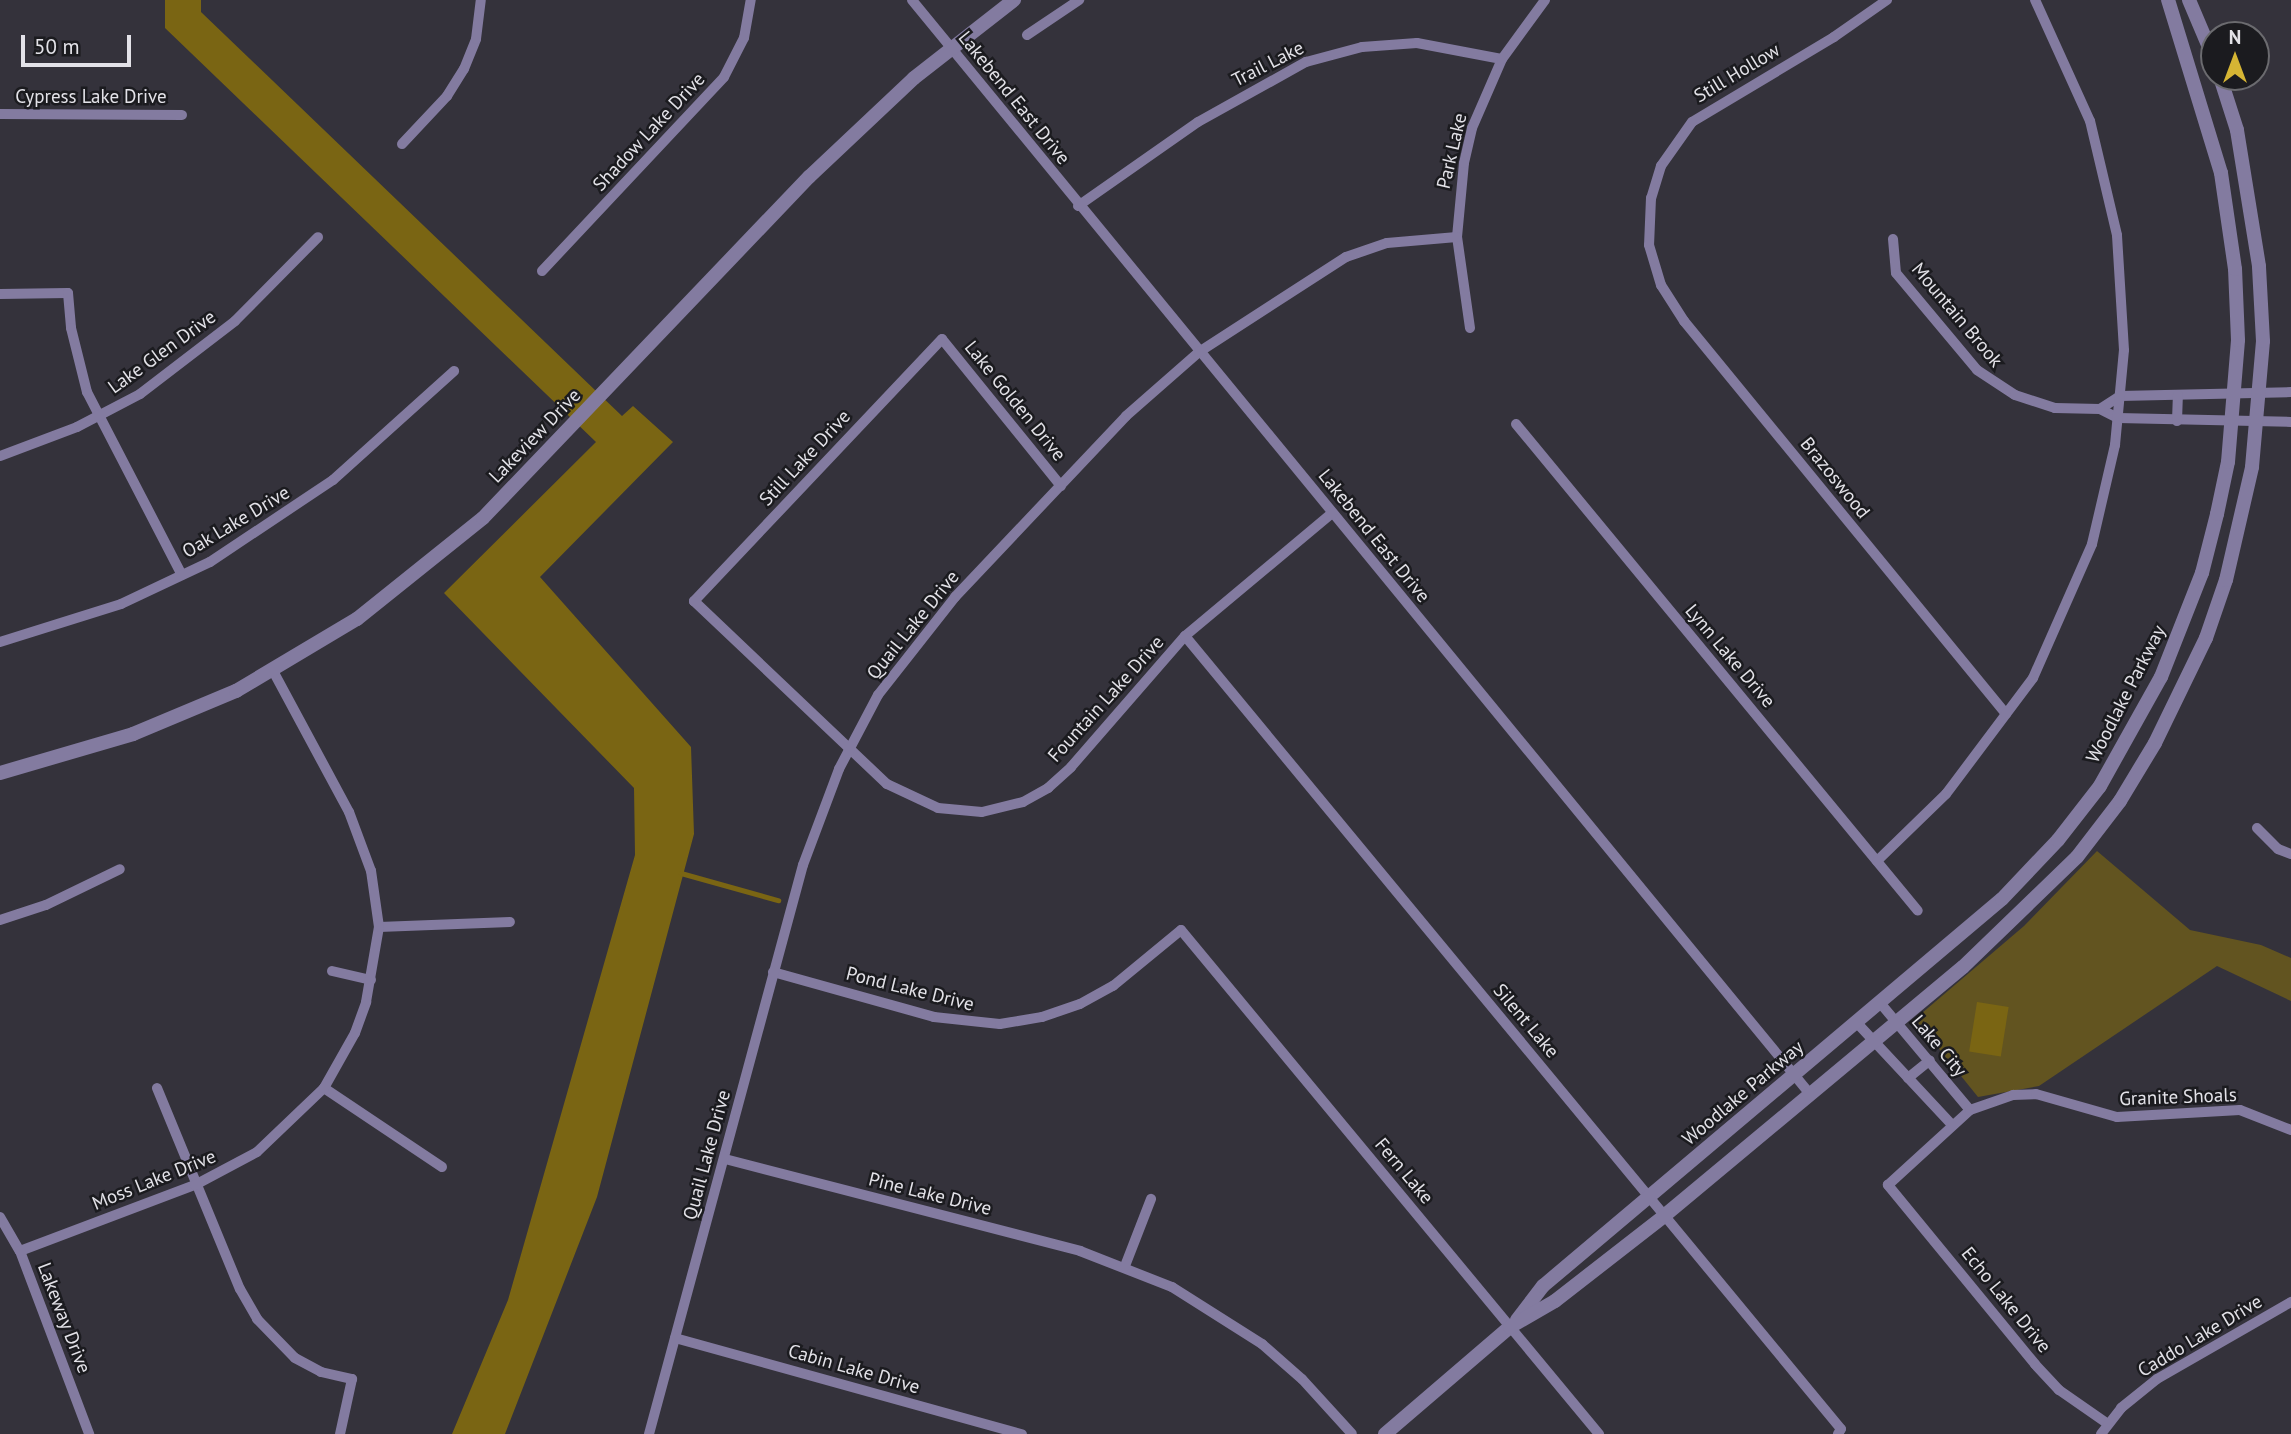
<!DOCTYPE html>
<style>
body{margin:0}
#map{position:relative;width:2291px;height:1434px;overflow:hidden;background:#34323b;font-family:"PT Sans",sans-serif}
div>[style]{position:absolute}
.green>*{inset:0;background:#625420}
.water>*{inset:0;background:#7a6513;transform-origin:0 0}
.stream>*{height:4.5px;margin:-2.25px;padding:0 2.25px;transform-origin:2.25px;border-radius:2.25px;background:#7a6513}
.minor>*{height:10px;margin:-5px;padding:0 5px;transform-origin:5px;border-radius:5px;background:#837ba0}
.tertiary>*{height:14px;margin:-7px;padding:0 7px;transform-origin:7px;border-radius:7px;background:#837ba0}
span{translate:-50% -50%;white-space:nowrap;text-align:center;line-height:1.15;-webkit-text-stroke:5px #1b1b1f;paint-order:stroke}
.street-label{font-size:19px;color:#e3e2e8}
.north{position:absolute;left:2200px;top:21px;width:70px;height:70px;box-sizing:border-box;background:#1b1b1f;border:2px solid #6b6b6f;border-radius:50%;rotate:0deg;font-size:19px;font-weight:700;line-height:28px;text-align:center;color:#e3e2e8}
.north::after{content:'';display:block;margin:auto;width:24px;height:32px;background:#d6b534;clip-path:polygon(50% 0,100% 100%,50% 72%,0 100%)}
.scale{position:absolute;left:21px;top:35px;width:110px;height:32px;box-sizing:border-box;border:4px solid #e3e2e8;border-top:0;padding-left:9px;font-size:21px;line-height:24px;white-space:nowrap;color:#e3e2e8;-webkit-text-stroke:5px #1b1b1f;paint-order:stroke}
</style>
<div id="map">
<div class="green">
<i style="clip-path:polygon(2097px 851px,2190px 930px,2261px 945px,2291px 958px,2291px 1001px,2217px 966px,2039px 1086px,1978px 1097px,1915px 1019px,2024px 926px)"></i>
</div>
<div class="water">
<i style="clip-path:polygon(165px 0,201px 0,201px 12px,622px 416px,633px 406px,673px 442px,540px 577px,691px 747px,694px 834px,597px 1197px,505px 1434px,452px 1434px,508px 1300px,635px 855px,634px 788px,444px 593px,596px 442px,165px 28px)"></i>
<i style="left:1977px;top:1002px;width:32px;height:50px;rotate:9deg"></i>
</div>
<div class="stream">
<i style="left:681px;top:873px;width:101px;rotate:15.6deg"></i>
</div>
<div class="minor">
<i style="left:912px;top:0;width:1415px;rotate:50.62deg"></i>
<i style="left:1887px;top:0;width:65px;rotate:145.1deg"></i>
<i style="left:1834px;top:37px;width:165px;rotate:149.1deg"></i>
<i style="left:1692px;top:122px;width:54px;rotate:125.2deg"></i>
<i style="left:1661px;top:166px;width:34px;rotate:107deg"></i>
<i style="left:1651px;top:198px;width:47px;rotate:92.4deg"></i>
<i style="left:1649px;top:245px;width:42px;rotate:73.3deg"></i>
<i style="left:1661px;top:285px;width:43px;rotate:57.4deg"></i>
<i style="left:1684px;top:321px;width:508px;rotate:50.67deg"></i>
<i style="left:1027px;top:35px;width:63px;rotate:-33.9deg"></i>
<i style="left:0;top:114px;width:182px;rotate:0.3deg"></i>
<i style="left:402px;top:144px;width:66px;rotate:-46.8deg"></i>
<i style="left:447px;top:96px;width:32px;rotate:-58deg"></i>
<i style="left:464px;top:69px;width:32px;rotate:-68deg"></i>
<i style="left:476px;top:39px;width:39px;rotate:-83deg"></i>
<i style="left:1078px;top:206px;width:146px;rotate:-35deg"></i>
<i style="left:1198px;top:122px;width:124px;rotate:-29.1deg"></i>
<i style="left:1306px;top:62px;width:58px;rotate:-15deg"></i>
<i style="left:1362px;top:47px;width:55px;rotate:-4.2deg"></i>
<i style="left:1417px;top:43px;width:86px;rotate:10.7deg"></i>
<i style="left:1893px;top:239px;width:34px;rotate:85deg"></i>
<i style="left:1896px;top:273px;width:126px;rotate:50.1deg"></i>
<i style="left:1977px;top:370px;width:45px;rotate:33.3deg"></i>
<i style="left:2015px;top:395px;width:42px;rotate:18deg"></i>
<i style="left:2055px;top:408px;width:45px;rotate:1.3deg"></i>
<i style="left:2100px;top:409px;width:20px;rotate:27deg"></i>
<i style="left:2118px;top:418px;width:173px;rotate:1.3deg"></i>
<i style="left:542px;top:271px;width:266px;rotate:-46.8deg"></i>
<i style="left:724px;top:77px;width:44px;rotate:-62.9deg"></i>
<i style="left:744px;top:38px;width:39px;rotate:-80deg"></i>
<i style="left:0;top:294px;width:68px;rotate:-0.8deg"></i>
<i style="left:68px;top:293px;width:35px;rotate:85deg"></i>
<i style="left:71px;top:328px;width:66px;rotate:76deg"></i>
<i style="left:87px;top:392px;width:206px;rotate:62.6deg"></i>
<i style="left:1470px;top:328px;width:92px;rotate:-98.1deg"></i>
<i style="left:1457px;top:237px;width:74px;rotate:-84.6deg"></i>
<i style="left:1464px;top:163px;width:36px;rotate:-77deg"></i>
<i style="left:1472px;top:128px;width:75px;rotate:-66.5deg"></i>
<i style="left:1502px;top:59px;width:73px;rotate:-53.9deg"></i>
<i style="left:2100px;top:409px;width:24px;rotate:-33deg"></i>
<i style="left:2120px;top:396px;width:171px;rotate:-1.3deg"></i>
<i style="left:2177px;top:421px;width:26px;rotate:-88deg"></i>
<i style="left:1516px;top:424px;width:631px;rotate:50.46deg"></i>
<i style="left:0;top:456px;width:82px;rotate:-20.6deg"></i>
<i style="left:77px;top:427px;width:71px;rotate:-27.6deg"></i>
<i style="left:140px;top:394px;width:120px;rotate:-37.5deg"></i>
<i style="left:235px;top:321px;width:118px;rotate:-45.3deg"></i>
<i style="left:1061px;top:486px;width:189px;rotate:-129deg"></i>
<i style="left:942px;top:339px;width:361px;rotate:133.4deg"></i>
<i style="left:694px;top:601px;width:266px;rotate:43.5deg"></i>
<i style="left:887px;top:784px;width:56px;rotate:25.2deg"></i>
<i style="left:938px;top:808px;width:44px;rotate:5.2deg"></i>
<i style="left:982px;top:812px;width:42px;rotate:-13.7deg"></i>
<i style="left:1023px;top:802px;width:29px;rotate:-29deg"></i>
<i style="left:1048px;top:788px;width:31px;rotate:-42deg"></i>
<i style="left:1071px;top:767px;width:174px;rotate:-49deg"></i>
<i style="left:1185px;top:636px;width:192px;rotate:-39.9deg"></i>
<i style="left:1185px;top:636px;width:1029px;rotate:50.4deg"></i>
<i style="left:1841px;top:1429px;width:6px;rotate:121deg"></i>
<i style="left:0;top:642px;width:127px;rotate:-17.4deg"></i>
<i style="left:121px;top:604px;width:98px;rotate:-25.3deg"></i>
<i style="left:210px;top:562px;width:148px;rotate:-33.7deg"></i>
<i style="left:333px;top:480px;width:163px;rotate:-42deg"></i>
<i style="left:2257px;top:828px;width:30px;rotate:45deg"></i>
<i style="left:2278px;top:849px;width:14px;rotate:21deg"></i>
<i style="left:1877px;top:861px;width:96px;rotate:-44.2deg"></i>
<i style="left:1946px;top:794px;width:145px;rotate:-53.1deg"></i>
<i style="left:2033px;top:678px;width:146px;rotate:-66.2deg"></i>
<i style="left:2092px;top:544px;width:102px;rotate:-76.9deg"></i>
<i style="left:2115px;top:445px;width:95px;rotate:-84.6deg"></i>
<i style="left:2124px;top:350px;width:115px;rotate:-93.5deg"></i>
<i style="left:2117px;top:235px;width:117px;rotate:-103.3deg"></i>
<i style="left:2090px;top:121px;width:133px;rotate:-114.4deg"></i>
<i style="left:0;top:920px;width:48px;rotate:-18.1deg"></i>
<i style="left:46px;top:905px;width:82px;rotate:-25.9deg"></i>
<i style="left:379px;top:927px;width:131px;rotate:-2.2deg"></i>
<i style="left:332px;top:971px;width:40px;rotate:13deg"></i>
<i style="left:773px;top:972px;width:167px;rotate:15.6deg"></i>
<i style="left:934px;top:1017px;width:66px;rotate:6.1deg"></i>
<i style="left:1000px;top:1024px;width:43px;rotate:-9.5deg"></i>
<i style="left:1042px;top:1017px;width:40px;rotate:-18.9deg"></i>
<i style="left:1080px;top:1004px;width:38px;rotate:-29deg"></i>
<i style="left:1113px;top:986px;width:88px;rotate:-39.5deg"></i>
<i style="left:1181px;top:930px;width:655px;rotate:50.33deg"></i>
<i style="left:1881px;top:1004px;width:138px;rotate:50deg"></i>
<i style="left:1857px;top:1023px;width:139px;rotate:47deg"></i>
<i style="left:1908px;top:1078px;width:28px;rotate:-39deg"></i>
<i style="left:157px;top:1088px;width:217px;rotate:67.6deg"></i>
<i style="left:240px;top:1289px;width:34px;rotate:60deg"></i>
<i style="left:257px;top:1319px;width:54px;rotate:45.7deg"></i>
<i style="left:295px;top:1358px;width:30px;rotate:28deg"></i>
<i style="left:321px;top:1372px;width:32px;rotate:13deg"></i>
<i style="left:352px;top:1379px;width:56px;rotate:102.3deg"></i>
<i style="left:324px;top:1088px;width:142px;rotate:33.8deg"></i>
<i style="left:725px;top:1159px;width:367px;rotate:14.5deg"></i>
<i style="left:1080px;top:1251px;width:99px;rotate:21.4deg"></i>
<i style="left:1172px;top:1287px;width:107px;rotate:32.3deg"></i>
<i style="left:1262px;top:1344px;width:53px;rotate:41.2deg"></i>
<i style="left:1302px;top:1379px;width:74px;rotate:47.7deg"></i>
<i style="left:0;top:1217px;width:39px;rotate:60deg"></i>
<i style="left:20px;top:1251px;width:196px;rotate:69.3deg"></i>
<i style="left:20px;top:1251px;width:187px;rotate:-20.7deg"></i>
<i style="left:195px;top:1185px;width:70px;rotate:-28deg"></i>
<i style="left:257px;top:1152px;width:93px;rotate:-43.7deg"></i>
<i style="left:324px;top:1088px;width:63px;rotate:-60.6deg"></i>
<i style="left:355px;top:1033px;width:33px;rotate:-70deg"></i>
<i style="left:366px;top:1002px;width:76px;rotate:-80.2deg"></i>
<i style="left:379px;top:927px;width:57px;rotate:-98.1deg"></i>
<i style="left:371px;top:871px;width:63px;rotate:-110.4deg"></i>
<i style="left:349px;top:812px;width:160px;rotate:-118.3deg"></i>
<i style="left:1125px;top:1266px;width:72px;rotate:-68.8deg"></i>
<i style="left:675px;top:1338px;width:360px;rotate:15.5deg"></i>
<i style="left:2108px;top:1424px;width:60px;rotate:-145.2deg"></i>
<i style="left:2059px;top:1390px;width:35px;rotate:-133deg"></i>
<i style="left:2035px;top:1364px;width:232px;rotate:-129.4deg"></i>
<i style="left:1888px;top:1185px;width:111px;rotate:-42.4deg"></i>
<i style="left:1970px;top:1110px;width:46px;rotate:-19.2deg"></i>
<i style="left:2013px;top:1095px;width:23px;rotate:-2deg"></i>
<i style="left:2036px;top:1094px;width:84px;rotate:15.9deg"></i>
<i style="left:2117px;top:1117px;width:123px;rotate:-3.3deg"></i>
<i style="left:2240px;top:1110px;width:55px;rotate:21.4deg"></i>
<i style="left:649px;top:1434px;width:589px;rotate:-74.86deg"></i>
<i style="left:803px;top:865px;width:103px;rotate:-69.4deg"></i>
<i style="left:839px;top:769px;width:84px;rotate:-62.2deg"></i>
<i style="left:878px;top:695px;width:125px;rotate:-51.8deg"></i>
<i style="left:955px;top:597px;width:249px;rotate:-46.6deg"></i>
<i style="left:1126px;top:416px;width:97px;rotate:-41.2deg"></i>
<i style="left:1199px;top:352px;width:175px;rotate:-32.9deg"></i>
<i style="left:1346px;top:257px;width:43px;rotate:-18.9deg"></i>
<i style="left:1387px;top:243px;width:70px;rotate:-4.9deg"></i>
<i style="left:2101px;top:1434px;width:33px;rotate:-52deg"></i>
<i style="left:2121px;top:1408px;width:46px;rotate:-38.9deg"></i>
<i style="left:2157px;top:1379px;width:155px;rotate:-29.9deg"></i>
</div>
<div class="tertiary">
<i style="left:2189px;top:0;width:64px;rotate:67deg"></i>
<i style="left:0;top:773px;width:139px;rotate:-16.3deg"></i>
<i style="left:133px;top:734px;width:112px;rotate:-22.7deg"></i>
<i style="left:236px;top:691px;width:141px;rotate:-30.8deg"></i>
<i style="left:357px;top:619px;width:161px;rotate:-38.7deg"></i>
<i style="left:483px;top:518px;width:472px;rotate:-46.3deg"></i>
<i style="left:809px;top:177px;width:144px;rotate:-43.3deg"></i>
<i style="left:914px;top:78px;width:127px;rotate:-38deg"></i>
<i style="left:1517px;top:1320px;width:43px;rotate:-52.6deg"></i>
<i style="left:1543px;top:1286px;width:600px;rotate:-40.14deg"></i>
<i style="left:2002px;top:899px;width:81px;rotate:-46.5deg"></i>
<i style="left:2058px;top:840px;width:68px;rotate:-52.1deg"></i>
<i style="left:2100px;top:786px;width:125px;rotate:-60.8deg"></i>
<i style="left:2161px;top:677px;width:112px;rotate:-68.5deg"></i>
<i style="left:2202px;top:573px;width:61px;rotate:-75.7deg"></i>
<i style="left:2217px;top:514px;width:53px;rotate:-78.1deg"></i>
<i style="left:2228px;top:462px;width:122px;rotate:-85.3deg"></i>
<i style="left:2238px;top:340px;width:71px;rotate:-92.4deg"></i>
<i style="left:2235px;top:269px;width:97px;rotate:-98.3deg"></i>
<i style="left:2221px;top:173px;width:181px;rotate:-107deg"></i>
<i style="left:1385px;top:1434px;width:165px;rotate:-40.6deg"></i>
<i style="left:1510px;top:1327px;width:52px;rotate:-30deg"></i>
<i style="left:1555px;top:1301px;width:138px;rotate:-37.9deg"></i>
<i style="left:1664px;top:1216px;width:389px;rotate:-39.8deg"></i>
<i style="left:1963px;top:967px;width:158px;rotate:-44deg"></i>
<i style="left:2077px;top:857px;width:71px;rotate:-52.5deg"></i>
<i style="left:2120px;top:801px;width:68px;rotate:-58.9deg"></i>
<i style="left:2155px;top:743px;width:117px;rotate:-64.1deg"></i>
<i style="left:2206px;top:638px;width:61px;rotate:-71deg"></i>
<i style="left:2226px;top:580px;width:116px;rotate:-77deg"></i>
<i style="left:2252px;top:467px;width:126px;rotate:-85deg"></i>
<i style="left:2263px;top:341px;width:75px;rotate:-93.1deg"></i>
<i style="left:2259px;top:266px;width:138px;rotate:-99.2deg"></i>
<i style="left:2237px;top:130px;width:56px;rotate:-107.8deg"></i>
</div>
<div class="street-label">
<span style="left:1268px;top:64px;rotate:-27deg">Trail Lake</span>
<span style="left:1737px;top:73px;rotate:-31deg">Still Hollow</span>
<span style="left:91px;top:97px">Cypress Lake Drive</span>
<span style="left:1014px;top:98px;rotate:51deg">Lakebend East Drive</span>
<span style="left:649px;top:132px;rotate:-47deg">Shadow Lake Drive</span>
<span style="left:1452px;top:151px;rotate:-77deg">Park Lake</span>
<span style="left:1957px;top:315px;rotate:50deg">Mountain Brook</span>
<span style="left:162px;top:352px;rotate:-36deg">Lake Glen Drive</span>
<span style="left:1015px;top:401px;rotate:51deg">Lake Golden Drive</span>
<span style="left:535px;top:436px;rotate:-46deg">Lakeview Drive</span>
<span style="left:805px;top:458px;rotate:-47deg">Still Lake Drive</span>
<span style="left:1835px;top:478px;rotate:51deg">Brazoswood</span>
<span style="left:236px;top:522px;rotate:-31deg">Oak Lake Drive</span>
<span style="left:1374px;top:536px;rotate:51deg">Lakebend East Drive</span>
<span style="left:913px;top:625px;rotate:-51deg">Quail Lake Drive</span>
<span style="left:1730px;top:656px;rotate:50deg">Lynn Lake Drive</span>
<span style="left:2126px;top:694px;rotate:-63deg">Woodlake Parkway</span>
<span style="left:1106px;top:699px;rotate:-48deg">Fountain Lake Drive</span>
<span style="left:910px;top:989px;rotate:14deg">Pond Lake Drive</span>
<span style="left:1526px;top:1021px;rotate:50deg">Silent Lake</span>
<span style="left:1939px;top:1046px;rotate:50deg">Lake City</span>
<span style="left:1743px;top:1093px;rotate:-40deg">Woodlake Parkway</span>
<span style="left:2178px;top:1097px;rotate:-2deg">Granite Shoals</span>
<span style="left:707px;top:1155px;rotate:-75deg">Quail Lake Drive</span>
<span style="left:1404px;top:1171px;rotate:50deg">Fern Lake</span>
<span style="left:154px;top:1180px;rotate:-22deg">Moss Lake Drive</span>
<span style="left:930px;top:1194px;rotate:14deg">Pine Lake Drive</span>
<span style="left:2006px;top:1300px;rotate:51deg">Echo Lake Drive</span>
<span style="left:64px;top:1318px;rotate:69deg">Lakeway Drive</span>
<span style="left:2200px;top:1336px;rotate:-31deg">Caddo Lake Drive</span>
<span style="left:854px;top:1369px;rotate:16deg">Cabin Lake Drive</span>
</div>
<div class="north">N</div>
<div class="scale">50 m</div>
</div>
